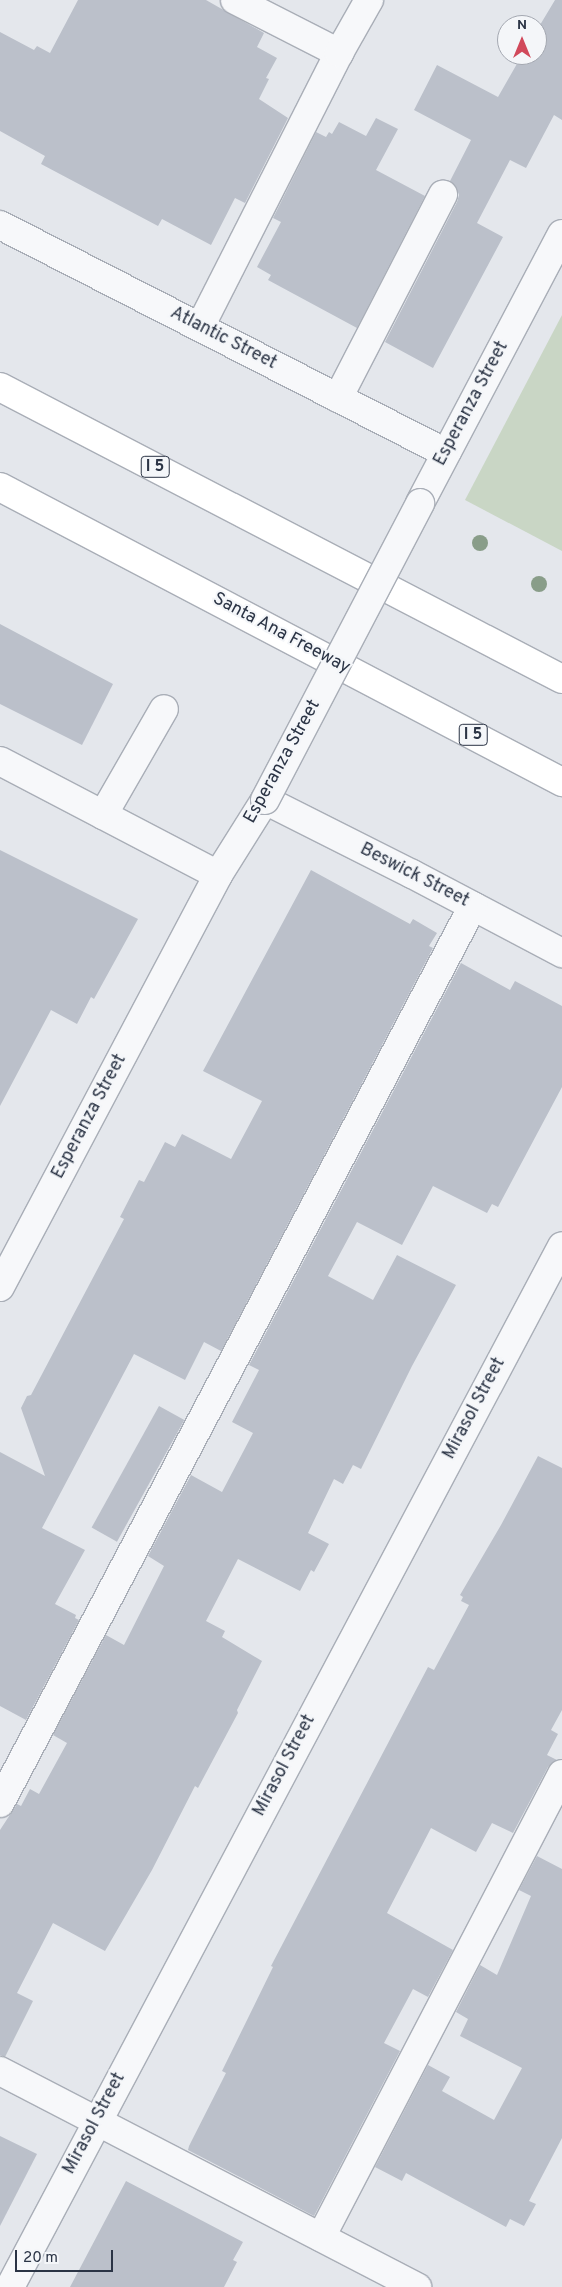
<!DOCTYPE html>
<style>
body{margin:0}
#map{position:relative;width:562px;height:2287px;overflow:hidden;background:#e4e7ec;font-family:Overpass,sans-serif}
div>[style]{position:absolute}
.green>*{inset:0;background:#c9d6c5}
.building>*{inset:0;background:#bbc0ca;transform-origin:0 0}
.roads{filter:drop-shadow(1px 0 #a9aeb7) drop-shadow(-1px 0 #a9aeb7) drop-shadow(0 1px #a9aeb7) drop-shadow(0 -1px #a9aeb7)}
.minor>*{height:28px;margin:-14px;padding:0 14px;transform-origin:14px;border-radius:14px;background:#f7f8fa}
.highway>*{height:28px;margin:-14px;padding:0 14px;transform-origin:14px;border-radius:14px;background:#fff}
.bridges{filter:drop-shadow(1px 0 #a9aeb7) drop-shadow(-1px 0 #a9aeb7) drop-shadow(0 1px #a9aeb7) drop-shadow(0 -1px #a9aeb7)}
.minor-bridge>*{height:28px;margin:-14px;padding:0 14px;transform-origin:14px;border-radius:14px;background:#f7f8fa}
.trees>*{width:16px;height:16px;margin:-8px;border-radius:50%;background:#899d89}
span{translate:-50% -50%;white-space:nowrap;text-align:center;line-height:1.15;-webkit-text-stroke:4px #f4f6f9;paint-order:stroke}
.shield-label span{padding:1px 4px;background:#f4f6f9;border:1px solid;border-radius:4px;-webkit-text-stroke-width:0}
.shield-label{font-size:16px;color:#2b3445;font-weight:700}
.street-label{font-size:18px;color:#2b3445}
.north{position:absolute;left:497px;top:15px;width:50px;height:50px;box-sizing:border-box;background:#f4f6f9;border:1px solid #a4a8b1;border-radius:50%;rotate:0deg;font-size:14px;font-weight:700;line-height:20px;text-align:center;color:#2b3445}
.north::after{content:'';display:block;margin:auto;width:18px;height:22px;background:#d1495b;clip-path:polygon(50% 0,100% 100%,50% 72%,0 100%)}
.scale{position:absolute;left:15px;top:2250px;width:98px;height:22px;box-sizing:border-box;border:2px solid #2b3445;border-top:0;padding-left:6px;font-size:15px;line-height:18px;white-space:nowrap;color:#2b3445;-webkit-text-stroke:4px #f4f6f9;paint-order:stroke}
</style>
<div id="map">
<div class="green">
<i style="clip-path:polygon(562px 315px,562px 551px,465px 500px)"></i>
</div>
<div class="building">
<i style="clip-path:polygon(78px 0,206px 0,264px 33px,257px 47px,277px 58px,266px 78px,269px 79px,259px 99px,288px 118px,245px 203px,235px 198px,211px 245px,162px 219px,158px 226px,41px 164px,45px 156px,0 131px,0 32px,34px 50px,37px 46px,50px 53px)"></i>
<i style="clip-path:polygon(555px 0,562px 0,562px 120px,554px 115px,526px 168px,510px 160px,477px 223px,503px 237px,433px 368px,385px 342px,457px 202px,459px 195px,456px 187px,450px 181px,471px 140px,414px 110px,437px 65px,498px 97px,522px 55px,537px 55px,537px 30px)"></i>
<i style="clip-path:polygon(376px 118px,398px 129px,376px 170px,425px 196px,357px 328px,268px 280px,271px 275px,257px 267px,281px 222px,273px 218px,316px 132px,326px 137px,329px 132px,332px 134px,339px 122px,366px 136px)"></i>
<i style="clip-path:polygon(0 624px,113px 684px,82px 745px,0 704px)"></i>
<i style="clip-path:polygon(0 850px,138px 919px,94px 999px,91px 997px,77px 1024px,51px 1010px,0 1106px)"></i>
<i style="clip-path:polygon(311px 870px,410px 924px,413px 919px,437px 933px,429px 946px,433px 948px,221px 1351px,204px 1342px,185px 1380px,134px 1354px,42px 1528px,85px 1550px,55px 1604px,76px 1615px,75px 1618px,79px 1620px,26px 1720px,0 1706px,0 1452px,45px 1476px,21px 1408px,27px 1396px,31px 1395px,60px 1340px,124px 1219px,120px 1217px,139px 1180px,144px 1182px,165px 1142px,175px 1147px,182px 1134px,231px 1159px,262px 1101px,203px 1071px)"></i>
<i style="clip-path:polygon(461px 963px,510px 990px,515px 981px,562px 1006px,562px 1087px,498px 1207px,492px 1204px,487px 1213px,433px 1186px,402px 1245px,357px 1222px,328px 1276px,373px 1300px,397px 1255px,456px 1285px,412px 1366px,361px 1469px,353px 1465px,343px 1484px,334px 1479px,308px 1533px,329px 1544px,314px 1572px,311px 1570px,300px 1591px,238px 1559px,206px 1621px,225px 1631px,222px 1637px,262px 1661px,237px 1710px,238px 1713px,198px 1788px,195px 1786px,152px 1870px,105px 1951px,53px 1923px,17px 1993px,33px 2001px,5px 2057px,0 2055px,0 1830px,17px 1804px,21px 1806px,30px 1789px,39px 1794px,67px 1743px,53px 1735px,106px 1635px,124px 1645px,164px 1566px,148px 1556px,191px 1475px,222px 1492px,253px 1433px,232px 1422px,259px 1370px,249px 1365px)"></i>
<i style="left:159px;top:1406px;width:29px;height:139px;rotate:29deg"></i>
<i style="clip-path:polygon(538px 1456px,562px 1468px,562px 1710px,551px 1730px,558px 1734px,547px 1755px,557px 1760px,548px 1767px,513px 1833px,492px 1823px,476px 1852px,431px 1828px,387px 1913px,453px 1950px,428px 1997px,413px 1989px,384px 2043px,400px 2051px,314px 2216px,188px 2150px,189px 2146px,226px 2073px,222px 2071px,273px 1967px,271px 1966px,428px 1667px,434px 1670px,469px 1605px,461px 1601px,463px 1597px,460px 1595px,501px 1525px)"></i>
<i style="clip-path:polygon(537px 1856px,562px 1869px,562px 2138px,529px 2201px,536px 2204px,524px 2226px,510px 2219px,506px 2227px,406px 2173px,402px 2181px,375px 2167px,428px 2065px,450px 2077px,442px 2091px,494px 2120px,522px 2068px,460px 2036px,468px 2019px,456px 2012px,480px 1965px,497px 1975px,531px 1896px,519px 1890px)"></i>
<i style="clip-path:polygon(0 2136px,37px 2154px,0 2226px)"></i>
<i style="clip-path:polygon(126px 2181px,243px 2242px,233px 2260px,237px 2262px,224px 2287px,70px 2287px)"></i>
</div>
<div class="roads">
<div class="minor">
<i style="left:235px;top:0;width:117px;rotate:27deg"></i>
<i style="left:0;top:225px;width:501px;rotate:27.08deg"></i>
<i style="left:200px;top:327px;width:307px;rotate:-63.1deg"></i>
<i style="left:339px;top:53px;width:61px;rotate:-60.5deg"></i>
<i style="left:338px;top:398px;width:229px;rotate:-62.7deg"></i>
<i style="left:420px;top:503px;width:304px;rotate:-62.2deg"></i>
<i style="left:0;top:761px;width:246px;rotate:27.6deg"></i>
<i style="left:103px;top:815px;width:122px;rotate:-60.1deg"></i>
<i style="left:0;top:1287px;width:466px;rotate:-62.1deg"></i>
<i style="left:218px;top:875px;width:89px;rotate:-57.9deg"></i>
<i style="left:265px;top:800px;width:165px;rotate:26.7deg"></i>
<i style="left:412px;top:874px;width:170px;rotate:27.8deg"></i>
<i style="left:0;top:1803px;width:1014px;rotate:-62.2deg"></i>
<i style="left:0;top:2071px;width:470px;rotate:27.4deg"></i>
<i style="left:321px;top:2237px;width:522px;rotate:-62.5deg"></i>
<i style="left:10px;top:2287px;width:1178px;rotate:-62.06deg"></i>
</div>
<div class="highway">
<i style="left:0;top:387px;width:633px;rotate:27.46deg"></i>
<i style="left:0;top:487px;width:635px;rotate:27.7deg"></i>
</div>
</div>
<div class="bridges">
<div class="minor-bridge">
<i style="left:265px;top:800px;width:335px;rotate:-62.4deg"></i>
</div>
</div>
<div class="trees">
<i style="left:480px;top:543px"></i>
<i style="left:539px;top:584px"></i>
</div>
<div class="shield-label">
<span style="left:155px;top:467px">I 5</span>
<span style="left:473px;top:735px">I 5</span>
</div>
<div class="street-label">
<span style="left:223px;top:339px;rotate:27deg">Atlantic Street</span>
<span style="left:472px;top:404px;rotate:-62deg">Esperanza Street</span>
<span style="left:281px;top:634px;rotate:28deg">Santa Ana Freeway</span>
<span style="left:283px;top:762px;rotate:-61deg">Esperanza Street</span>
<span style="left:414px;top:876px;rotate:27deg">Beswick Street</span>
<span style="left:90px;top:1117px;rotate:-62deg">Esperanza Street</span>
<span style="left:475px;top:1409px;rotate:-62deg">Mirasol Street</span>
<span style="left:285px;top:1766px;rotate:-62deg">Mirasol Street</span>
<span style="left:95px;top:2124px;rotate:-62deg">Mirasol Street</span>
</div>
<div class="north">N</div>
<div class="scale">20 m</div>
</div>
